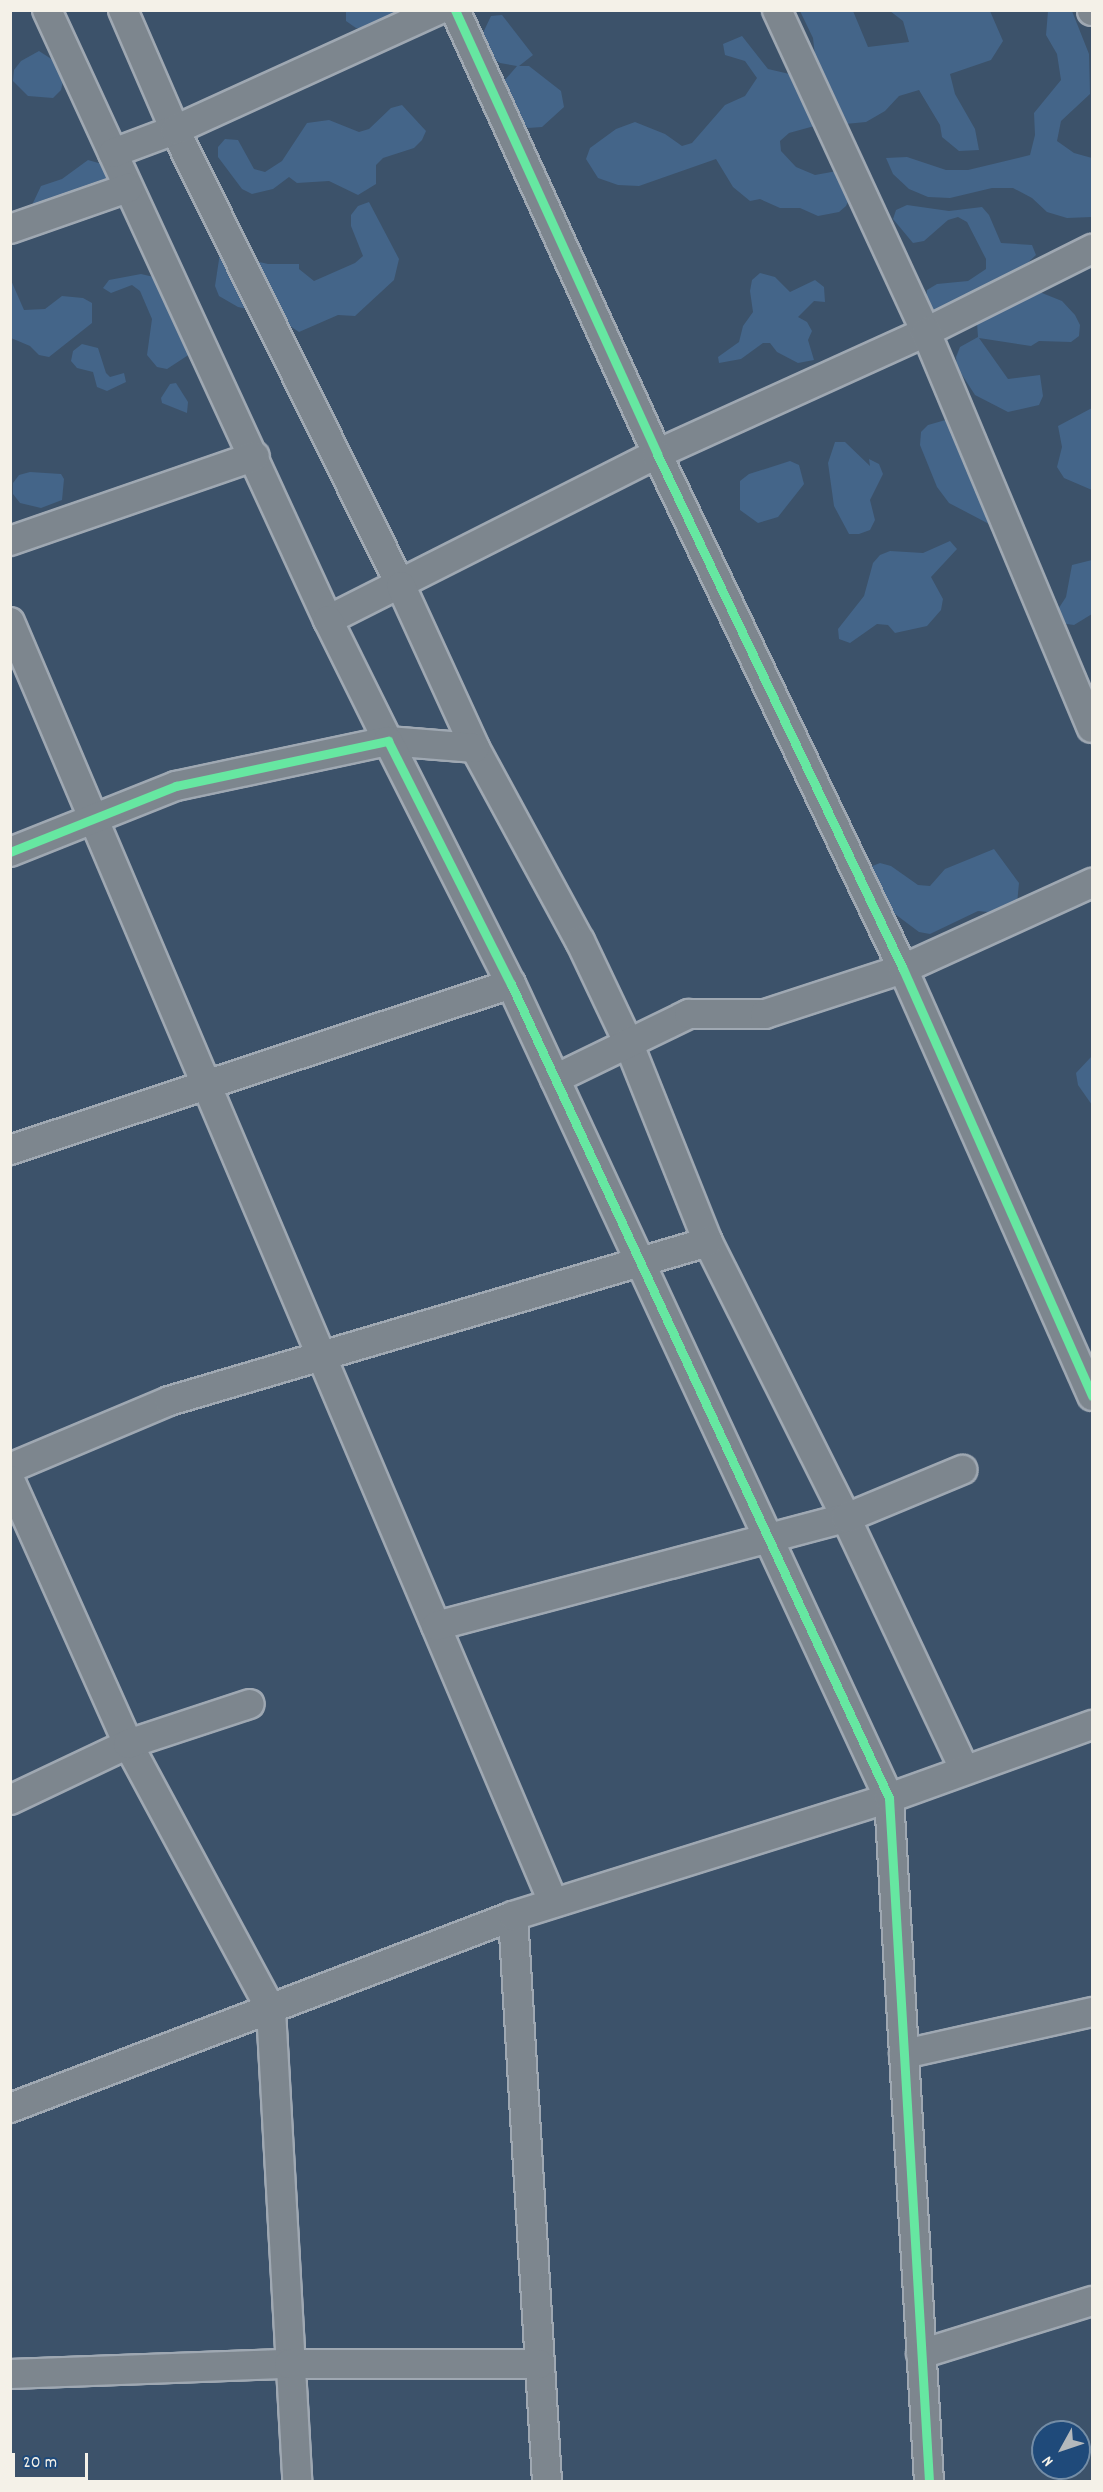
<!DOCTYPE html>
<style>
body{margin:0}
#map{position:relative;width:1103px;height:2492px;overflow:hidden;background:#3c526a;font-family:Dekko,sans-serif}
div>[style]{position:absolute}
.green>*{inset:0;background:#446589}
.roads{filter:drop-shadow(2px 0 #9fa8b2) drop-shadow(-2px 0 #9fa8b2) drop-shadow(0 2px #9fa8b2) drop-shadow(0 -2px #9fa8b2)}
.street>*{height:28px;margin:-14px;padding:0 14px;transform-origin:14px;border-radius:14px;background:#7d868e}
.cycleway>*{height:9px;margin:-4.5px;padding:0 4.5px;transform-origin:4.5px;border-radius:4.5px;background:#66e7a1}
span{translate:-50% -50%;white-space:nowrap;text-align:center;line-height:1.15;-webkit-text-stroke:4.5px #1f4a7a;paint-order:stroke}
.frame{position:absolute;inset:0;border:12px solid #f4f1e8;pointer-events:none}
.north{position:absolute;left:1031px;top:2420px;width:60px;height:60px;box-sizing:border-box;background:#1f4a7a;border:2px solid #748da6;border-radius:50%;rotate:230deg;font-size:16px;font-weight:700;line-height:24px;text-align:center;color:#f4f1e8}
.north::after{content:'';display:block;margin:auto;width:21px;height:27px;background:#b4b9bc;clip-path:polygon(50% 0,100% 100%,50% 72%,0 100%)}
.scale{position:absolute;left:12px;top:2453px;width:76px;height:27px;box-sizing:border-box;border:3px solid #f4f1e8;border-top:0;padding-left:8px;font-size:18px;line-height:21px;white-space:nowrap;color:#f4f1e8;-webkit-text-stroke:4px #1f4a7a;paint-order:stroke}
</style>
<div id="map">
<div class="green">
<i style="clip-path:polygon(346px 11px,416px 11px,368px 28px,356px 28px,346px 21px)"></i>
<i style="clip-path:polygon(800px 11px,853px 11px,868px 47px,909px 42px,903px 21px,890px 11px,990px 11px,1003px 41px,991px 60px,950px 74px,955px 94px,975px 129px,979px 150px,959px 151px,942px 137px,940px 125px,919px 90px,899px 96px,885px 111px,866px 122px,845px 124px,818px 82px,813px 38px)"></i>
<i style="clip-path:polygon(1048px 11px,1072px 11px,1089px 54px,1090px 94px,1061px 121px,1057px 141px,1074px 153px,1092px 158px,1092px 217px,1067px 218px,1047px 212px,1032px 198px,1013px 188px,992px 188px,950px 198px,928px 197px,909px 189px,893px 174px,886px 158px,907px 157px,946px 170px,968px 170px,1030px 155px,1035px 135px,1034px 113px,1061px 80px,1057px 54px,1046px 35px)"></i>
<i style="clip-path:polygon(502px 15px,533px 55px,519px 66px,529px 66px,561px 91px,564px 107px,542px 127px,528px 128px,521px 121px,516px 122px,504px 93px,504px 81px,517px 66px,500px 63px,488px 55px,482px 35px,491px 16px)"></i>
<i style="clip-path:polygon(742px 36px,768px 69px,798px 76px,818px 125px,789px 133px,780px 141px,781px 151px,796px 167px,815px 175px,837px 171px,850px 197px,846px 206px,839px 212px,818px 216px,800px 208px,780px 208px,760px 199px,750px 201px,733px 187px,716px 159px,639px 186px,618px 185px,598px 178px,586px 159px,590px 148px,616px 129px,635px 122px,665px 134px,682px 146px,692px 143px,725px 105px,745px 96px,757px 78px,745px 61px,725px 55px,723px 44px)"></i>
<i style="clip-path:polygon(39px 51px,56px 62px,63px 81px,61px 90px,53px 98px,28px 96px,13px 81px,14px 70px,21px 61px)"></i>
<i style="clip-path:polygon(402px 105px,426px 131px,422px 140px,414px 148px,383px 158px,376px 165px,376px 184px,358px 195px,329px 181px,297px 183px,289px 177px,273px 189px,252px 194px,242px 189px,218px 157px,218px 147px,225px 139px,238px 140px,254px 169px,265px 172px,282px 161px,307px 123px,329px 120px,359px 132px,369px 129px,391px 108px)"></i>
<i style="clip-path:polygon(88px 160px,109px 166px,113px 187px,37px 214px,32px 205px,41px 186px,62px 179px)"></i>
<i style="clip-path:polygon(369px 202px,399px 259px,394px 280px,355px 316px,338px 315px,299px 332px,272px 314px,238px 307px,219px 296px,215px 286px,220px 253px,268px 264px,299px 264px,299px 269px,314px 281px,355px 263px,363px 256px,351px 226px,351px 215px,358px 206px)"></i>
<i style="clip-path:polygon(907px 205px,949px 211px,982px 207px,989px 215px,1001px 243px,1032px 245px,1036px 255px,1019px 271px,997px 278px,935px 318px,926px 301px,927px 290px,937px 284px,968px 281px,986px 269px,986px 259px,967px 222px,958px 217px,948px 220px,924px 241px,913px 243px,893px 219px,896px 210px)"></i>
<i style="clip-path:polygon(760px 273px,775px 277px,790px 292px,815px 280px,824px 287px,825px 302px,814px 301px,798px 317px,807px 322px,812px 331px,808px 340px,814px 360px,798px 363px,777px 352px,770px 343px,763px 343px,741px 359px,719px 363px,718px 357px,739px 342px,743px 326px,753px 312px,750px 291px,752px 280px)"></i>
<i style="clip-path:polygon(141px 274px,158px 278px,193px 352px,167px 369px,157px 367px,147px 355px,152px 319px,140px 291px,132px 285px,111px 293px,103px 288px,109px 280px)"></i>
<i style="clip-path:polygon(10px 278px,24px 310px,45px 309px,62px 296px,83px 298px,92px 303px,92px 323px,49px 357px,39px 355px,30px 346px,11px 338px)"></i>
<i style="clip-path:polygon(1031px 293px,1042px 293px,1062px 301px,1075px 315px,1080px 325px,1079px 336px,1071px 342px,1039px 341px,1031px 346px,979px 338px,1008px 379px,1040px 375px,1043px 396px,1039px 405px,1008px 412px,975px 395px,957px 367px,956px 357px,960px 347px,978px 337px,977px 323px,984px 314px)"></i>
<i style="clip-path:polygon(82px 344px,98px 348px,106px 373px,110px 377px,124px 373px,126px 382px,107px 391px,97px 387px,93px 372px,77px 368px,71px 361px,73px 351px)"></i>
<i style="clip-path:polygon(176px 383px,188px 402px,187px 413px,162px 403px,161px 398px,170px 384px)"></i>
<i style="clip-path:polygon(1092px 408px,1092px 490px,1064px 478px,1057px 467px,1062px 447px,1058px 426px)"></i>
<i style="clip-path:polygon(949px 419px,1000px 517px,991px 525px,949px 503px,937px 487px,920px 445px,921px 432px,928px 425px)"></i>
<i style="clip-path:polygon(835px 442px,845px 442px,870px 466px,869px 459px,879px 464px,883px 474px,870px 500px,875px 520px,870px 530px,859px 534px,849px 534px,834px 506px,828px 463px)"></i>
<i style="clip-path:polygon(790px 461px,799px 465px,804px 484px,778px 517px,758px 523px,740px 510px,740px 481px,749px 474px)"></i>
<i style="clip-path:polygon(30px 472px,61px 474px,64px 479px,62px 500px,41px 508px,20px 503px,13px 494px,13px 483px,19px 475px)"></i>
<i style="clip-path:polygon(950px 541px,957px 549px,931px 577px,943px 599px,941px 610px,927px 626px,895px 633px,888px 625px,877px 624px,850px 643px,839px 639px,838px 629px,864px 596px,873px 563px,880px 555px,890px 551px,923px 553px)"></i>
<i style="clip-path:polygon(1092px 560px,1092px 614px,1074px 625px,1060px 623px,1055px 614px,1066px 597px,1072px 565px)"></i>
<i style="clip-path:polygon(994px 849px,1019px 883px,1017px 904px,999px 913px,978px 911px,930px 934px,919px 932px,883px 905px,870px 867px,880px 863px,891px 866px,918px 885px,930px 886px,945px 869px)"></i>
<i style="clip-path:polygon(1092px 1056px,1092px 1105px,1078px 1085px,1076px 1073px)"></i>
</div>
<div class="roads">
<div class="street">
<i style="left:47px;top:10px;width:672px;rotate:65.27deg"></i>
<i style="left:328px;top:620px;width:369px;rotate:-26.8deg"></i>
<i style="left:657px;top:454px;width:295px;rotate:-24.4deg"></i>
<i style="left:926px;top:332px;width:186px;rotate:-26.6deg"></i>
<i style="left:123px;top:10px;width:131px;rotate:66.6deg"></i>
<i style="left:175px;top:130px;width:509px;rotate:63.64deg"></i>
<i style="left:401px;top:586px;width:178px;rotate:65.4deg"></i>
<i style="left:475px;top:748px;width:220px;rotate:61.5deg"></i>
<i style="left:580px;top:941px;width:112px;rotate:64.6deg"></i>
<i style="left:628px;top:1042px;width:215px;rotate:68.2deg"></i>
<i style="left:708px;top:1242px;width:309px;rotate:63.4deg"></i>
<i style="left:846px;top:1518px;width:277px;rotate:64.8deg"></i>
<i style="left:455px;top:10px;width:488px;rotate:65.5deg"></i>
<i style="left:657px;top:454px;width:571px;rotate:64.47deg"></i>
<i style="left:903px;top:969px;width:467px;rotate:66.1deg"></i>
<i style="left:777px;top:10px;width:355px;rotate:65.2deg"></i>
<i style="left:926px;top:332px;width:429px;rotate:67.3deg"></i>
<i style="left:1092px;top:10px;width:1px;rotate:90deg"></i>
<i style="left:113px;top:153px;width:66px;rotate:-20.4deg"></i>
<i style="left:175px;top:130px;width:289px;rotate:-24.5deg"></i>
<i style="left:10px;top:229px;width:125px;rotate:-19.2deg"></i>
<i style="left:10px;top:541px;width:259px;rotate:-19.1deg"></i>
<i style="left:328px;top:620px;width:135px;rotate:63.6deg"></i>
<i style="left:388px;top:741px;width:87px;rotate:4.6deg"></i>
<i style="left:10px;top:622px;width:1390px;rotate:67.01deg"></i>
<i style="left:10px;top:852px;width:179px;rotate:-21.7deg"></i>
<i style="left:176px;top:786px;width:217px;rotate:-12deg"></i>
<i style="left:388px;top:741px;width:272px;rotate:63.2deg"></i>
<i style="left:511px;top:984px;width:897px;rotate:65.09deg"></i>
<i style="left:889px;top:1798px;width:685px;rotate:86.65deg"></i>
<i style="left:555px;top:1079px;width:149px;rotate:-25.9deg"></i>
<i style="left:689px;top:1014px;width:76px"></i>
<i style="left:765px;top:1014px;width:145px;rotate:-18.1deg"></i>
<i style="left:903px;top:969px;width:208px;rotate:-24.5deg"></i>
<i style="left:10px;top:1150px;width:528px;rotate:-18.33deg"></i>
<i style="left:10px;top:1468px;width:173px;rotate:-22.8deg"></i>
<i style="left:169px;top:1401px;width:562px;rotate:-16.44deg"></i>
<i style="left:10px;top:1480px;width:289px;rotate:65.9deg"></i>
<i style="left:128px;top:1744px;width:302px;rotate:61.7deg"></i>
<i style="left:271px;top:2010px;width:473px;rotate:86.8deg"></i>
<i style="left:436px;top:1626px;width:424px;rotate:-14.8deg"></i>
<i style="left:846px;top:1518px;width:126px;rotate:-22.5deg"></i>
<i style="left:10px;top:1800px;width:131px;rotate:-25.4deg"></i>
<i style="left:128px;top:1744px;width:128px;rotate:-18.2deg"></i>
<i style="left:513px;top:1916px;width:567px;rotate:86.56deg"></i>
<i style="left:904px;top:2054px;width:193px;rotate:-12.6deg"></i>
<i style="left:10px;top:2108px;width:538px;rotate:-20.89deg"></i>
<i style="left:513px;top:1916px;width:394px;rotate:-17.4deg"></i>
<i style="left:889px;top:1798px;width:216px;rotate:-19.8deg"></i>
<i style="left:921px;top:2354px;width:179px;rotate:-17.2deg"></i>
<i style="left:10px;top:2374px;width:279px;rotate:-2.1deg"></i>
<i style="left:289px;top:2364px;width:250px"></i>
</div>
</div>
<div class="cycleway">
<i style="left:455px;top:10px;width:488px;rotate:65.5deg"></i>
<i style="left:657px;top:454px;width:571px;rotate:64.47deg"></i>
<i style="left:903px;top:969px;width:467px;rotate:66.1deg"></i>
<i style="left:10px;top:852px;width:179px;rotate:-21.7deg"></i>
<i style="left:176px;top:786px;width:217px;rotate:-12deg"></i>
<i style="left:388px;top:741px;width:272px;rotate:63.2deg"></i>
<i style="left:511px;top:984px;width:897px;rotate:65.09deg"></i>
<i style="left:889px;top:1798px;width:685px;rotate:86.65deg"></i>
</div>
<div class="frame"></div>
<div class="north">N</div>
<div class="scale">20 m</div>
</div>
